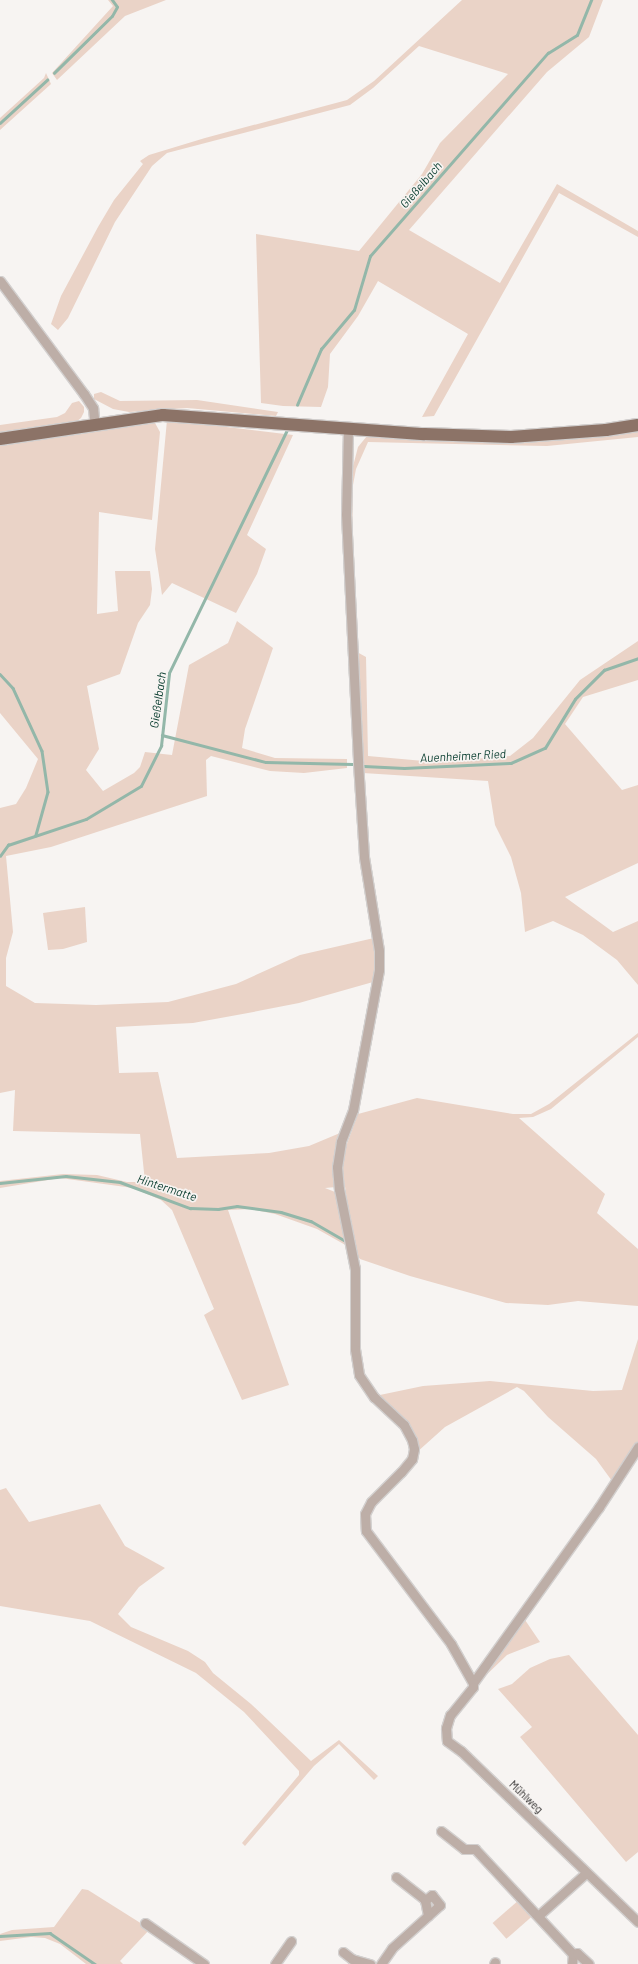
<!DOCTYPE html>
<meta charset="utf-8">
<style>
body{margin:0}
#map{position:relative;width:638px;height:1964px;overflow:hidden;background:#f7f4f2;font-family:Barlow,sans-serif}
div>[style]{position:absolute}
.green>*{inset:0;background:#ead3c7;transform-origin:0 0}
.stream>*{height:2.5px;margin:-1.25px;padding:0 1.25px;transform-origin:1.25px;border-radius:1.25px;background:#93b7a9}
.roads{filter:drop-shadow(1px 0 #d2cfce) drop-shadow(-1px 0 #d2cfce) drop-shadow(0 1px #d2cfce) drop-shadow(0 -1px #d2cfce)}
.minor>*{height:9px;margin:-4.5px;padding:0 4.5px;transform-origin:4.5px;border-radius:4.5px;background:#bdaea7}
.major>*{height:12px;margin:-6px;padding:0 6px;transform-origin:6px;border-radius:6px;background:#8c7367}
span{translate:-50% -50%;white-space:nowrap;text-align:center;line-height:1.15;-webkit-text-stroke:3.5px #f7f4f2;paint-order:stroke}
.street-label{font-size:11px;color:#2b2929}
.water-label{font-size:12px;color:#083c2e;font-style:italic}
</style>
<div id="map">
<div class="green">
<i style="clip-path:polygon(108px 0,166px 0,125px 16px,57px 80px,52px 73px,113px 6px)"></i>
<i style="clip-path:polygon(462px 0,603px 0,589px 37px,547px 72px,409px 230px,500px 283px,557px 184px,638px 231px,638px 237px,559px 193px,434px 416px,422px 417px,468px 334px,378px 281px,358px 316px,330px 354px,328px 387px,321px 407px,283px 406px,261px 403px,256px 234px,359px 251px,422px 174px,440px 143px,508px 74px,419px 46px,373px 88px,350px 105px,167px 153px,152px 166px,115px 222px,68px 318px,58px 330px,51px 324px,61px 296px,98px 227px,114px 200px,143px 164px,140px 161px,149px 155px,205px 138px,347px 100px,374px 81px)"></i>
<i style="clip-path:polygon(46px 73px,51px 84px,0 130px,0 118px,44px 78px)"></i>
<i style="clip-path:polygon(101px 392px,120px 401px,197px 400px,278px 412px,276px 416px,187px 408px,129px 412px,113px 409px,94px 399px,94px 394px)"></i>
<i style="clip-path:polygon(79px 401px,84px 407px,84px 412px,81px 418px,76px 422px,0 434px,0 425px,57px 417px,65px 413px,72px 403px)"></i>
<i style="clip-path:polygon(167px 420px,293px 435px,247px 535px,266px 549px,257px 574px,236px 613px,172px 583px,162px 595px,155px 549px)"></i>
<i style="clip-path:polygon(148px 423px,155px 423px,160px 432px,152px 520px,99px 512px,97px 614px,118px 611px,115px 571px,150px 571px,152px 589px,150px 605px,138px 623px,120px 674px,87px 686px,99px 749px,86px 770px,103px 791px,134px 773px,140px 767px,145px 752px,172px 755px,189px 665px,228px 643px,237px 621px,273px 648px,245px 729px,242px 748px,275px 758px,347px 759px,347px 768px,304px 773px,270px 771px,211px 756px,206px 760px,207px 796px,51px 847px,6px 856px,13px 932px,6px 958px,6px 986px,35px 1003px,96px 1005px,168px 1002px,236px 984px,300px 955px,374px 938px,376px 961px,373px 982px,299px 1003px,248px 1013px,193px 1023px,116px 1027px,119px 1073px,158px 1072px,177px 1158px,269px 1153px,309px 1146px,340px 1133px,336px 1187px,325px 1188px,335px 1192px,349px 1247px,317px 1229px,275px 1214px,251px 1209px,228px 1210px,289px 1385px,242px 1400px,204px 1315px,214px 1309px,172px 1210px,161px 1200px,133px 1188px,60px 1178px,0 1188px,0 1181px,63px 1174px,97px 1175px,127px 1182px,145px 1182px,140px 1134px,13px 1131px,15px 1090px,0 1093px,0 808px,16px 804px,26px 788px,38px 759px,0 713px,0 444px)"></i>
<i style="clip-path:polygon(638px 430px,638px 437px,547px 446px,368px 442px,356px 469px,353px 485px,352px 554px,351px 474px,358px 447px,367px 436px)"></i>
<i style="clip-path:polygon(638px 641px,638px 680px,583px 697px,565px 724px,622px 790px,638px 785px,638px 863px,565px 897px,613px 932px,638px 921px,638px 985px,617px 960px,583px 935px,553px 921px,525px 932px,521px 893px,511px 857px,495px 825px,488px 781px,363px 773px,360px 757px,357px 652px,366px 657px,368px 756px,435px 762px,510px 756px,533px 738px,580px 680px)"></i>
<i style="clip-path:polygon(85px 907px,87px 942px,63px 949px,48px 950px,43px 913px)"></i>
<i style="clip-path:polygon(638px 1033px,638px 1037px,551px 1109px,533px 1117px,519px 1118px,605px 1194px,597px 1213px,638px 1249px,638px 1306px,578px 1301px,548px 1305px,506px 1303px,410px 1276px,360px 1259px,355px 1253px,341px 1160px,358px 1114px,417px 1098px,513px 1114px,531px 1114px,549px 1104px)"></i>
<i style="clip-path:polygon(638px 1339px,638px 1442px,612px 1481px,596px 1459px,548px 1417px,524px 1391px,517px 1387px,445px 1427px,416px 1453px,415px 1439px,375px 1396px,423px 1386px,490px 1381px,593px 1391px,622px 1390px)"></i>
<i style="clip-path:polygon(6px 1488px,29px 1522px,100px 1504px,125px 1546px,165px 1568px,139px 1587px,118px 1614px,131px 1627px,188px 1651px,205px 1662px,213px 1673px,251px 1704px,311px 1761px,339px 1740px,378px 1776px,374px 1780px,339px 1744px,314px 1766px,245px 1846px,242px 1843px,299px 1775px,299px 1771px,244px 1712px,196px 1673px,90px 1621px,0 1606px,0 1490px)"></i>
<i style="clip-path:polygon(523px 1617px,540px 1642px,507px 1655px,478px 1683px)"></i>
<i style="clip-path:polygon(569px 1655px,638px 1735px,638px 1852px,626px 1862px,520px 1737px,532px 1727px,498px 1689px,512px 1684px,530px 1668px,550px 1659px)"></i>
<i style="clip-path:polygon(82px 1889px,88px 1890px,150px 1929px,120px 1961px,123px 1964px,86px 1964px,60px 1944px,45px 1938px,31px 1937px,0 1941px,0 1934px,12px 1930px,54px 1927px)"></i>
<i style="left:519px;top:1900px;width:21px;height:35px;rotate:49deg"></i>
</div>
<div class="stream">
<i style="left:54px;top:73px;width:81px;rotate:-44.5deg"></i>
<i style="left:112px;top:16px;width:10px;rotate:-61deg"></i>
<i style="left:117px;top:7px;width:9px;rotate:-126deg"></i>
<i style="left:0;top:123px;width:64px;rotate:-42.5deg"></i>
<i style="left:297px;top:405px;width:61px;rotate:-66.8deg"></i>
<i style="left:321px;top:349px;width:51px;rotate:-49.8deg"></i>
<i style="left:354px;top:310px;width:56px;rotate:-73.5deg"></i>
<i style="left:370px;top:256px;width:270px;rotate:-48.8deg"></i>
<i style="left:548px;top:53px;width:34px;rotate:-32deg"></i>
<i style="left:577px;top:35px;width:38px;rotate:-68deg"></i>
<i style="left:0;top:674px;width:19px;rotate:47deg"></i>
<i style="left:13px;top:688px;width:69px;rotate:65.3deg"></i>
<i style="left:42px;top:751px;width:41px;rotate:81.7deg"></i>
<i style="left:48px;top:792px;width:45px;rotate:105.6deg"></i>
<i style="left:162px;top:735px;width:107px;rotate:14.6deg"></i>
<i style="left:266px;top:762px;width:86px;rotate:1.3deg"></i>
<i style="left:364px;top:766px;width:40px;rotate:2.9deg"></i>
<i style="left:404px;top:768px;width:107px;rotate:-2.7deg"></i>
<i style="left:511px;top:763px;width:37px;rotate:-24deg"></i>
<i style="left:545px;top:748px;width:57px;rotate:-58.5deg"></i>
<i style="left:575px;top:699px;width:41px;rotate:-45deg"></i>
<i style="left:604px;top:670px;width:36px;rotate:-19deg"></i>
<i style="left:0;top:856px;width:14px;rotate:-54deg"></i>
<i style="left:8px;top:845px;width:82px;rotate:-18.4deg"></i>
<i style="left:86px;top:819px;width:64px;rotate:-31deg"></i>
<i style="left:141px;top:786px;width:45px;rotate:-63.4deg"></i>
<i style="left:161px;top:746px;width:73px;rotate:-83.7deg"></i>
<i style="left:169px;top:673px;width:270px;rotate:-64.1deg"></i>
<i style="left:0;top:1183px;width:66px;rotate:-6.1deg"></i>
<i style="left:66px;top:1176px;width:54px;rotate:6.3deg"></i>
<i style="left:120px;top:1182px;width:75px;rotate:20.4deg"></i>
<i style="left:190px;top:1208px;width:28px;rotate:2deg"></i>
<i style="left:218px;top:1209px;width:19px;rotate:-9deg"></i>
<i style="left:237px;top:1206px;width:44px;rotate:7.8deg"></i>
<i style="left:281px;top:1212px;width:31px;rotate:17deg"></i>
<i style="left:311px;top:1221px;width:39px;rotate:30deg"></i>
<i style="left:0;top:1936px;width:50px;rotate:-3.4deg"></i>
<i style="left:50px;top:1933px;width:55px;rotate:34.6deg"></i>
</div>
<div class="roads">
<div class="minor">
<i style="left:0;top:281px;width:141px;rotate:53.4deg"></i>
<i style="left:84px;top:394px;width:17px;rotate:57deg"></i>
<i style="left:93px;top:408px;width:18px;rotate:84deg"></i>
<i style="left:348px;top:429px;width:85px;rotate:91.3deg"></i>
<i style="left:346px;top:514px;width:249px;rotate:87.2deg"></i>
<i style="left:358px;top:763px;width:94px;rotate:86.3deg"></i>
<i style="left:364px;top:857px;width:95px;rotate:80.9deg"></i>
<i style="left:379px;top:951px;width:19px;rotate:90deg"></i>
<i style="left:379px;top:970px;width:142px;rotate:100.5deg"></i>
<i style="left:353px;top:1110px;width:34px;rotate:111deg"></i>
<i style="left:341px;top:1142px;width:25px;rotate:99deg"></i>
<i style="left:337px;top:1167px;width:22px;rotate:85deg"></i>
<i style="left:339px;top:1189px;width:82px;rotate:78.7deg"></i>
<i style="left:355px;top:1269px;width:80px;rotate:90deg"></i>
<i style="left:355px;top:1349px;width:26px;rotate:81deg"></i>
<i style="left:359px;top:1375px;width:27px;rotate:56deg"></i>
<i style="left:374px;top:1397px;width:41px;rotate:43deg"></i>
<i style="left:404px;top:1425px;width:17px;rotate:62deg"></i>
<i style="left:412px;top:1440px;width:9px;rotate:77deg"></i>
<i style="left:414px;top:1449px;width:10px;rotate:101deg"></i>
<i style="left:412px;top:1459px;width:17px;rotate:130deg"></i>
<i style="left:401px;top:1472px;width:42px;rotate:135deg"></i>
<i style="left:371px;top:1502px;width:13px;rotate:117deg"></i>
<i style="left:365px;top:1514px;width:17px;rotate:87deg"></i>
<i style="left:366px;top:1531px;width:141px;rotate:53deg"></i>
<i style="left:451px;top:1644px;width:45px;rotate:60.6deg"></i>
<i style="left:638px;top:1447px;width:72px;rotate:123deg"></i>
<i style="left:599px;top:1507px;width:216px;rotate:125.6deg"></i>
<i style="left:473px;top:1683px;width:4px;rotate:90deg"></i>
<i style="left:473px;top:1687px;width:36px;rotate:129deg"></i>
<i style="left:450px;top:1715px;width:14px;rotate:107deg"></i>
<i style="left:446px;top:1728px;width:13px;rotate:86deg"></i>
<i style="left:447px;top:1741px;width:17px;rotate:36deg"></i>
<i style="left:461px;top:1751px;width:246px;rotate:44deg"></i>
<i style="left:441px;top:1831px;width:29px;rotate:38deg"></i>
<i style="left:464px;top:1849px;width:11px"></i>
<i style="left:475px;top:1849px;width:144px;rotate:47deg"></i>
<i style="left:396px;top:1877px;width:37px;rotate:38deg"></i>
<i style="left:539px;top:1915px;width:63px;rotate:-41.8deg"></i>
<i style="left:145px;top:1923px;width:72px;rotate:34.8deg"></i>
<i style="left:343px;top:1952px;width:11px;rotate:38deg"></i>
<i style="left:352px;top:1959px;width:19px;rotate:16deg"></i>
<i style="left:275px;top:1964px;width:28px;rotate:-55deg"></i>
<i style="left:381px;top:1964px;width:19px;rotate:-55deg"></i>
<i style="left:392px;top:1948px;width:64px;rotate:-41.9deg"></i>
<i style="left:440px;top:1905px;width:13px;rotate:-129deg"></i>
<i style="left:432px;top:1895px;width:9px;rotate:144deg"></i>
<i style="left:425px;top:1900px;width:16px;rotate:79deg"></i>
<i style="left:494px;top:1964px;width:2px;rotate:-63deg"></i>
<i style="left:572px;top:1964px;width:10px;rotate:-84deg"></i>
<i style="left:573px;top:1954px;width:4px;rotate:-14deg"></i>
<i style="left:577px;top:1953px;width:16px;rotate:43deg"></i>
</div>
<div class="major">
<i style="left:0;top:439px;width:165px;rotate:-8.4deg"></i>
<i style="left:163px;top:415px;width:262px;rotate:4.2deg"></i>
<i style="left:424px;top:434px;width:87px;rotate:2deg"></i>
<i style="left:511px;top:437px;width:95px;rotate:-4.2deg"></i>
<i style="left:606px;top:430px;width:32px;rotate:-9deg"></i>
</div>
</div>
<div class="street-label">
<span style="left:526px;top:1797px;rotate:44deg">Mühlweg</span>
</div>
<div class="water-label">
<span style="left:421px;top:185px;rotate:-49deg">Gießelbach</span>
<span style="left:158px;top:700px;rotate:-82deg">Gießelbach</span>
<span style="left:463px;top:756px;rotate:-3deg">Auenheimer Ried</span>
<span style="left:167px;top:1188px;rotate:18deg">Hintermatte</span>
</div>
</div>
